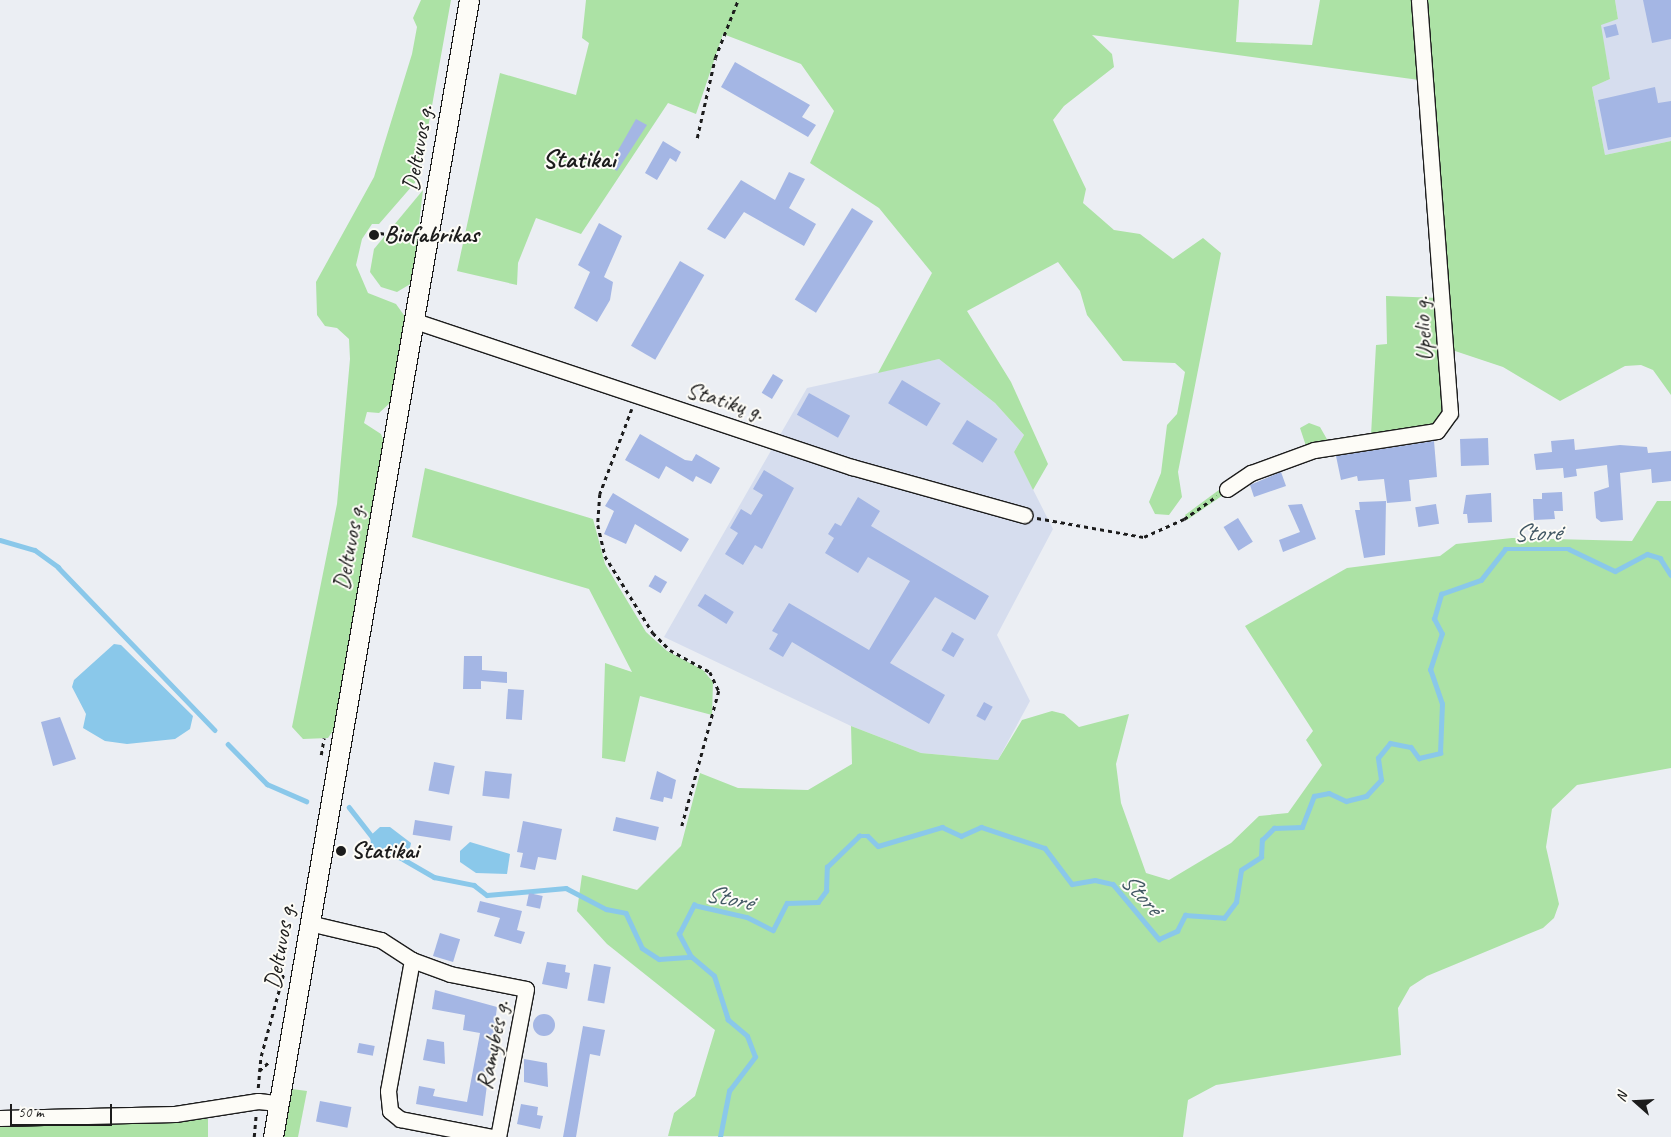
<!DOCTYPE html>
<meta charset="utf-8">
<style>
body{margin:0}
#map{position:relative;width:1671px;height:1137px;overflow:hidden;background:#ebeef3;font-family:Caveat,sans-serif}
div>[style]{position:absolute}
.built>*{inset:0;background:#d6ddee}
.green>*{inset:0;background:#ace2a5}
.water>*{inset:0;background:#8ac8ea}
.stream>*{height:4.5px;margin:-2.25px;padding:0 2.25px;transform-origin:2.25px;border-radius:2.25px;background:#8ac8ea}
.building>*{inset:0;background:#a4b6e4;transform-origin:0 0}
.round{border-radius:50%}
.path>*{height:2.5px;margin-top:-1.25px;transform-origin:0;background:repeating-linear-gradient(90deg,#1c1c1c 0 4px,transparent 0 8px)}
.roads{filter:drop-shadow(1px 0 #1c1c1c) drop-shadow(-1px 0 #1c1c1c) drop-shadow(0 1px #1c1c1c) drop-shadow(0 -1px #1c1c1c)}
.minor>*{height:15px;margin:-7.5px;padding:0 7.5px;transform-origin:7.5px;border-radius:7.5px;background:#fdfcf7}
.major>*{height:19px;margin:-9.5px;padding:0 9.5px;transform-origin:9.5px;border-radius:9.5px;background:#fdfcf7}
.dots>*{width:14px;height:14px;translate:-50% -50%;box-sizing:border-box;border:2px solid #fdfcf7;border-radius:50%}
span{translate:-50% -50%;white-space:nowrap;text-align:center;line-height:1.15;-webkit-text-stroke:4px #fdfcf7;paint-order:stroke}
.street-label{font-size:24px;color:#1c1c1c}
.poi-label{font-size:24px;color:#1c1c1c;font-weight:700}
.left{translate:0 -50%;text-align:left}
.water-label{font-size:25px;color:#425864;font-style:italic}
.quarter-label{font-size:26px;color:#1c1c1c;font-weight:700}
.north{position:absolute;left:1611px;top:1077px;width:50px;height:50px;-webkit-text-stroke:4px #fdfcf7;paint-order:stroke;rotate:289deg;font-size:14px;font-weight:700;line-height:20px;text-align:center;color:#1c1c1c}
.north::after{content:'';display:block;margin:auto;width:18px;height:22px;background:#1c1c1c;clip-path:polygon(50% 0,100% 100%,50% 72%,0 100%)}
.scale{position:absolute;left:10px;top:1104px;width:102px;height:22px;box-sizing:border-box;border:2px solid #1c1c1c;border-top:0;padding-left:6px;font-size:15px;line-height:18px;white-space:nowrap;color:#1c1c1c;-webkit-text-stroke:4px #fdfcf7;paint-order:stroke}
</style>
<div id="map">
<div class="built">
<i style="clip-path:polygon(1615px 0,1671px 0,1671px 141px,1605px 155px,1592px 87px,1610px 79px,1600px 24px,1618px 19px)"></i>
<i style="clip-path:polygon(939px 359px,995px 403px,1024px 435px,1014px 452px,1053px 529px,997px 635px,1030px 701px,998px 760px,921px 753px,851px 726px,664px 637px,807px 388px)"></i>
</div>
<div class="green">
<i style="clip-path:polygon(421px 0,451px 0,419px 178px,379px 224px,372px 224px,362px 239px,356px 265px,368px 293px,396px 304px,406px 318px,391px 402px,379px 413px,367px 412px,364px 423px,381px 434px,384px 442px,336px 726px,328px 738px,303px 739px,292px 727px,337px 504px,350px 359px,349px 339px,337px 328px,325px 326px,317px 315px,316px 282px,374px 177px,412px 54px,417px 27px,413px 18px)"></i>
<i style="clip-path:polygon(586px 0,1239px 0,1236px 42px,1312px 45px,1320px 0,1615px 0,1618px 19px,1601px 25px,1610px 79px,1592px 87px,1605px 155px,1671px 141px,1671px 395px,1653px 370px,1641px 365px,1625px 366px,1560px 401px,1503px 367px,1452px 350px,1455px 422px,1448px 432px,1349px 444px,1252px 475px,1187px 520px,1185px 515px,1250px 467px,1307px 449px,1300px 428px,1309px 423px,1320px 427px,1328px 441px,1371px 435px,1376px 345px,1387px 344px,1386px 296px,1439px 298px,1419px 80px,1092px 35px,1112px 54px,1114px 67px,1064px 106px,1053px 120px,1086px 189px,1083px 203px,1114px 230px,1140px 234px,1173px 259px,1203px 238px,1221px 253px,1178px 472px,1182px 497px,1169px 515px,1155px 514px,1149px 502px,1161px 473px,1167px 425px,1177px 414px,1185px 372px,1175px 363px,1123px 361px,1087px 315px,1080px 291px,1058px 262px,967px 311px,1011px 382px,1048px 464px,1033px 490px,1014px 452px,1024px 435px,995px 403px,939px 359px,878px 373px,932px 273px,879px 208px,810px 163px,834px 111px,801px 64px,723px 34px,696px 114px,668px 103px,581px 234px,536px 218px,518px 263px,517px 285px,457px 271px,500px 73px,576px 95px,589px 43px,582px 38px)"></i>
<i style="clip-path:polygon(423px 190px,412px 283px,397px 292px,381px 287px,370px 272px,374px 249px)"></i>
<i style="clip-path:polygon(425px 468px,593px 519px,605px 564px,646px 632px,667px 651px,703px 670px,713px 682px,712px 715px,640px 696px,625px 762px,602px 758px,605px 663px,632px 672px,589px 589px,412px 537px)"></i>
<i style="clip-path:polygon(1657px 501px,1671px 501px,1671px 768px,1577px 785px,1552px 809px,1546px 847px,1559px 904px,1554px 918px,1543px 928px,1427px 976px,1410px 987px,1398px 1008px,1401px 1055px,1216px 1085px,1188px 1100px,1183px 1137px,668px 1136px,674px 1113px,695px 1096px,715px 1030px,607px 944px,577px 911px,582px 875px,637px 890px,681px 846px,700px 773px,738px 788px,808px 790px,852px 764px,851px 726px,921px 753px,998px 760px,1022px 720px,1052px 711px,1064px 714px,1079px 727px,1129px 714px,1116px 764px,1121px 803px,1146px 873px,1169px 880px,1231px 843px,1259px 816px,1288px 813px,1322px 765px,1306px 740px,1313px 731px,1245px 626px,1347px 568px,1440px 556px,1456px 544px,1512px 538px,1632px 541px)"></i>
<i style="clip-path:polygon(292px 1089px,307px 1091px,298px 1137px,284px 1137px)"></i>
<i style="clip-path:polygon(208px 1119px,208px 1137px,0 1137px,0 1124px)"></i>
</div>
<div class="water">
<i style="clip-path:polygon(114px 644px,121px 645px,193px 716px,190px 729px,175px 739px,127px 744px,105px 741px,83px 728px,86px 714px,72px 687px,74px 680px)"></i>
<i style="clip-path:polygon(380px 827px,390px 827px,411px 843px,407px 863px,372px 851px,370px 836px)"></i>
<i style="clip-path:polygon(470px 842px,510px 854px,507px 874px,476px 873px,460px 862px,460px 851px)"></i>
</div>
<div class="stream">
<i style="left:0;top:540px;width:36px;rotate:16deg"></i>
<i style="left:35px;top:550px;width:29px;rotate:36deg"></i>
<i style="left:58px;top:567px;width:226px;rotate:46.1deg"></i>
<i style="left:228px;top:744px;width:56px;rotate:45.7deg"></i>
<i style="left:267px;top:784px;width:43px;rotate:23.6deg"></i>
<i style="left:349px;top:807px;width:41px;rotate:52deg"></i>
<i style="left:403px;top:859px;width:36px;rotate:30deg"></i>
<i style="left:434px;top:877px;width:41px;rotate:11.3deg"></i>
<i style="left:474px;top:885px;width:16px;rotate:38deg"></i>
<i style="left:487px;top:895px;width:79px;rotate:-5.1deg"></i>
<i style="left:566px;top:888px;width:45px;rotate:27.7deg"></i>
<i style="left:606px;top:909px;width:20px;rotate:11deg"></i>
<i style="left:626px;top:913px;width:38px;rotate:65deg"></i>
<i style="left:642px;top:948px;width:20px;rotate:33deg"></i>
<i style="left:659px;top:959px;width:32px;rotate:-4deg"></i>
<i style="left:720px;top:1137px;width:47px;rotate:-78.9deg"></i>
<i style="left:729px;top:1091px;width:43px;rotate:-52.6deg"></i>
<i style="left:755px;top:1057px;width:22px;rotate:-111deg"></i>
<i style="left:747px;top:1036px;width:25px;rotate:-140deg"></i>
<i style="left:728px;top:1020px;width:46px;rotate:-107.7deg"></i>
<i style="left:714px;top:976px;width:30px;rotate:-140deg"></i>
<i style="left:691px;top:957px;width:26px;rotate:-118deg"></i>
<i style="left:679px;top:934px;width:33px;rotate:-63deg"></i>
<i style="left:694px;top:905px;width:54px;rotate:12.8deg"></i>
<i style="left:747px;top:917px;width:29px;rotate:27deg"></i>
<i style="left:773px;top:930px;width:30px;rotate:-63deg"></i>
<i style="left:787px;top:903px;width:31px;rotate:-2deg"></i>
<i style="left:818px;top:902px;width:14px;rotate:-54deg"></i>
<i style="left:826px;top:891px;width:24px;rotate:-88deg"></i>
<i style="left:827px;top:867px;width:45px;rotate:-44.1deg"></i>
<i style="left:859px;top:836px;width:9px"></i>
<i style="left:868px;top:836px;width:14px;rotate:45deg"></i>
<i style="left:878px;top:846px;width:67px;rotate:-16.5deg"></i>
<i style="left:942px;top:827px;width:21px;rotate:25deg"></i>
<i style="left:961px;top:836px;width:22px;rotate:-24deg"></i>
<i style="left:981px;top:827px;width:67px;rotate:18.2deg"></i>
<i style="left:1045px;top:848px;width:45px;rotate:53.1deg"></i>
<i style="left:1072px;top:884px;width:23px;rotate:-10deg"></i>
<i style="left:1095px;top:880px;width:18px;rotate:13deg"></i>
<i style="left:1113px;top:884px;width:72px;rotate:50.1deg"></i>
<i style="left:1159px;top:939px;width:20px;rotate:-24deg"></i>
<i style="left:1177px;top:931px;width:18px;rotate:-63deg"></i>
<i style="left:1185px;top:915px;width:39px;rotate:4deg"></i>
<i style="left:1224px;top:918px;width:20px;rotate:-53deg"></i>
<i style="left:1236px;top:902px;width:32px;rotate:-81deg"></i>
<i style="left:1241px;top:870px;width:24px;rotate:-33deg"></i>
<i style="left:1261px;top:857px;width:17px;rotate:-87deg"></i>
<i style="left:1262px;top:840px;width:17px;rotate:-45deg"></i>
<i style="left:1274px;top:828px;width:28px;rotate:-2deg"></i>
<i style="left:1302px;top:827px;width:33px;rotate:-69deg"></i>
<i style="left:1314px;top:796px;width:15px;rotate:-11deg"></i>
<i style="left:1329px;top:793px;width:19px;rotate:25deg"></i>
<i style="left:1346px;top:801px;width:21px;rotate:-14deg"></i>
<i style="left:1366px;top:796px;width:22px;rotate:-47deg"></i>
<i style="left:1381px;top:780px;width:22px;rotate:-98deg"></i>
<i style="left:1378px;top:758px;width:19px;rotate:-51deg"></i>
<i style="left:1390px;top:743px;width:21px;rotate:11deg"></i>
<i style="left:1411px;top:747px;width:14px;rotate:54deg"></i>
<i style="left:1419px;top:758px;width:22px;rotate:-13deg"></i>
<i style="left:1440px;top:753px;width:49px;rotate:-87.7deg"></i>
<i style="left:1442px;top:704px;width:36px;rotate:-109deg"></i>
<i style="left:1430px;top:670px;width:38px;rotate:-72deg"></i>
<i style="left:1442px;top:634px;width:17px;rotate:-118deg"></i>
<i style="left:1434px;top:619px;width:26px;rotate:-74deg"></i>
<i style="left:1441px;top:594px;width:42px;rotate:-19.3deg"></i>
<i style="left:1481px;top:580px;width:39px;rotate:-52deg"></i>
<i style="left:1505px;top:549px;width:64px"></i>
<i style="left:1569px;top:549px;width:51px;rotate:25.6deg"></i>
<i style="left:1615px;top:571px;width:36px;rotate:-28deg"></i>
<i style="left:1647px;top:554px;width:14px;rotate:17deg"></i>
<i style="left:1660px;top:558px;width:20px;rotate:57deg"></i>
</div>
<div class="building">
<i style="clip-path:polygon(1643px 0,1671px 0,1671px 39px,1652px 43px)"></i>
<i style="left:1616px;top:24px;width:11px;height:13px;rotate:75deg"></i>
<i style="clip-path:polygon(735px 62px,810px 105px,802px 117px,816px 125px,808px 137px,721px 87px)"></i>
<i style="clip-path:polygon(1655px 87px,1658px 103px,1671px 101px,1671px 137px,1608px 150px,1598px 100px)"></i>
<i style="clip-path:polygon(636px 119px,647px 125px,617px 171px,609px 166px)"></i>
<i style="clip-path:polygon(663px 141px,681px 152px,676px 162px,670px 158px,657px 180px,645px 173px)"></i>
<i style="clip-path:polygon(789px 172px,805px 179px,789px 208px,816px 224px,804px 246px,744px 212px,725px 239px,707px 229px,741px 180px,775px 200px)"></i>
<i style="left:852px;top:208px;width:25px;height:108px;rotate:32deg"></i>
<i style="clip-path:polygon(599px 223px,622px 236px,604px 277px,613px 282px,610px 300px,597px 322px,574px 308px,590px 272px,578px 265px)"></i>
<i style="left:680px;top:261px;width:28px;height:98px;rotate:30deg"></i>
<i style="left:773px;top:374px;width:12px;height:22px;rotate:31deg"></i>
<i style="left:902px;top:380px;width:45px;height:27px;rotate:31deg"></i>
<i style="left:809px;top:393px;width:47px;height:25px;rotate:29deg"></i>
<i style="left:967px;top:420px;width:36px;height:28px;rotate:32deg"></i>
<i style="clip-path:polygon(640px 434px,685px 460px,692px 461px,696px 454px,720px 468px,711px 484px,696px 476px,693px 482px,666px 466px,659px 479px,625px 460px)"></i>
<i style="left:1488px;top:438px;width:27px;height:28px;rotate:88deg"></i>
<i style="clip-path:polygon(1574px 439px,1575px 450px,1620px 445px,1647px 447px,1648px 453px,1671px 451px,1671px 481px,1652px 483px,1651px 469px,1620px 473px,1623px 520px,1601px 522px,1596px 518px,1594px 492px,1609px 487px,1607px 465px,1576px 469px,1577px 476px,1564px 478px,1563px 468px,1536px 470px,1534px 454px,1552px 452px,1551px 441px)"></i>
<i style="clip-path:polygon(1434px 441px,1437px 477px,1409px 480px,1411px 501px,1387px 503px,1384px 479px,1358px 481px,1357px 476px,1341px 480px,1336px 456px)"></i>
<i style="clip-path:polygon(764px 470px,794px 488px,762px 549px,755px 545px,743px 565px,725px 554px,738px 533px,730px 528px,741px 509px,751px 515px,763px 495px,753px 489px)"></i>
<i style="clip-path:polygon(1281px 472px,1286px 486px,1254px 497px,1250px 485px)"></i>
<i style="clip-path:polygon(1562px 492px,1563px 511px,1554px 511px,1555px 519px,1534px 520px,1533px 499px,1542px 499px,1542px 493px)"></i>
<i style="clip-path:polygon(613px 493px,689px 539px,681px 552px,635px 524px,626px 544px,604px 534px,614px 511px,605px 506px)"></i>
<i style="clip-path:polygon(1491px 493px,1492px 522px,1468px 523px,1467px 514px,1463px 514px,1466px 495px)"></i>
<i style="clip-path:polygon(858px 497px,880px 511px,871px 526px,989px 596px,975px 620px,935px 597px,890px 663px,945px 695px,929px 724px,792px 642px,783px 657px,769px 649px,778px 634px,772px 631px,789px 603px,869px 650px,910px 581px,868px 557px,858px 573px,825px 553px,834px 538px,828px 534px,835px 523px,841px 526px)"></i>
<i style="clip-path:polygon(1386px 501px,1385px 555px,1364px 558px,1355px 510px,1360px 510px,1359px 502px)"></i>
<i style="clip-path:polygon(1302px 504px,1316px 539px,1283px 552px,1279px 540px,1300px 532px,1288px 505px)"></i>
<i style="left:1436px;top:504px;width:20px;height:21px;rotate:81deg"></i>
<i style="left:1238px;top:518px;width:28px;height:17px;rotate:58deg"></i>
<i style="left:655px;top:575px;width:14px;height:13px;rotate:30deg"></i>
<i style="left:705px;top:594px;width:34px;height:14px;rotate:32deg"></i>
<i style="left:952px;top:632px;width:14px;height:21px;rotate:30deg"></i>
<i style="clip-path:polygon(464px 656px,482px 656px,482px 670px,507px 672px,507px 683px,481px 681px,481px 689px,463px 689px)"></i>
<i style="left:508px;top:689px;width:16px;height:30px;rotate:4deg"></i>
<i style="left:984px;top:702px;width:10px;height:16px;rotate:29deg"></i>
<i style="clip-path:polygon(60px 717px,76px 759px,53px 766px,41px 722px)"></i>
<i style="left:434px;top:762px;width:21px;height:29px;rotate:11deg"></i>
<i style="left:485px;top:771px;width:27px;height:25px;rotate:6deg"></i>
<i style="clip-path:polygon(657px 771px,676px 780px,672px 799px,664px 797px,663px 802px,650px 799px)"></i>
<i style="left:616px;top:817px;width:44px;height:14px;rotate:13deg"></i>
<i style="left:415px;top:820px;width:38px;height:15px;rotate:9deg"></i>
<i style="clip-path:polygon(523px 821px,562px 829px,556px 860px,538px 857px,535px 870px,520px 867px,523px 853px,517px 852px)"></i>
<i style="left:529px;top:893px;width:14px;height:13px;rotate:12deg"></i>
<i style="clip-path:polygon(480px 901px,522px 911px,517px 930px,525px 932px,521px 944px,494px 936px,500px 918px,477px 912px)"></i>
<i style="left:440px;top:933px;width:21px;height:24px;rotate:17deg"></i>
<i style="clip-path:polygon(547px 962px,566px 965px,565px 972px,570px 973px,567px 989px,542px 984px)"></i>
<i style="left:594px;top:964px;width:17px;height:37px;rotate:10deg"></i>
<i style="clip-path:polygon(435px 990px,497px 1007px,483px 1116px,416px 1104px,419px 1086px,435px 1089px,433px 1096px,467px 1102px,480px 1033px,463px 1030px,465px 1015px,432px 1009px)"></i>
<i class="round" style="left:533px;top:1014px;width:22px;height:22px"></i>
<i style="clip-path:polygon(583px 1026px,605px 1030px,600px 1056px,590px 1054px,576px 1137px,563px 1137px)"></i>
<i style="clip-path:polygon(427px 1039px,444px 1042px,445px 1064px,423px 1060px)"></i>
<i style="left:359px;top:1043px;width:16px;height:10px;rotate:11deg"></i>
<i style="clip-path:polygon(524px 1059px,547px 1063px,548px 1087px,524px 1082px)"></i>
<i style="left:320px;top:1101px;width:32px;height:21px;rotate:11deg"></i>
<i style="clip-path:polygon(521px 1104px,538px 1107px,537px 1115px,543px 1116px,540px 1129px,517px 1124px)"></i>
</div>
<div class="path">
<i style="left:697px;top:138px;width:82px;rotate:-77.3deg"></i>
<i style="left:715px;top:58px;width:62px;rotate:-68.4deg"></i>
<i style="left:380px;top:233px;width:31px;rotate:9deg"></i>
<i style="left:632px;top:409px;width:91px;rotate:110.6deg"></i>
<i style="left:600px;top:494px;width:31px;rotate:94deg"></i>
<i style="left:598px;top:525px;width:32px;rotate:77deg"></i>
<i style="left:605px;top:556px;width:91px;rotate:58.1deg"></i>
<i style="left:653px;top:633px;width:24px;rotate:45deg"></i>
<i style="left:670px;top:650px;width:46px;rotate:28.8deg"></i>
<i style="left:710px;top:672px;width:21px;rotate:65deg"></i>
<i style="left:719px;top:691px;width:140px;rotate:105.3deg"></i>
<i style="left:1037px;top:518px;width:109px;rotate:10.1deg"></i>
<i style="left:1144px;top:537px;width:44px;rotate:-24.2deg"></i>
<i style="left:1184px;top:519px;width:40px;rotate:-34.9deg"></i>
<i style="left:321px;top:755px;width:17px;rotate:-80deg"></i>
<i style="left:259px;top:1071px;width:13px;rotate:-42deg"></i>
<i style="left:258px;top:1088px;width:32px;rotate:-85deg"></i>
<i style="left:261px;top:1056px;width:87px;rotate:-74.7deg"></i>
<i style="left:254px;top:1137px;width:21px;rotate:-85deg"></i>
</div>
<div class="roads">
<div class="minor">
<i style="left:415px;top:321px;width:461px;rotate:18.5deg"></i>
<i style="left:852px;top:467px;width:179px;rotate:15.6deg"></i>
<i style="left:1227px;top:489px;width:29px;rotate:-34deg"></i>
<i style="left:1251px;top:473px;width:67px;rotate:-20.1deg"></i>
<i style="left:1314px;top:450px;width:124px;rotate:-8.8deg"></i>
<i style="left:1437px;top:431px;width:22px;rotate:-54deg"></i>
<i style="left:1450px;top:413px;width:414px;rotate:-94.3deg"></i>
<i style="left:309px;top:923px;width:74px;rotate:13.3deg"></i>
<i style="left:381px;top:940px;width:37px;rotate:33deg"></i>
<i style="left:412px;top:960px;width:133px;rotate:100.4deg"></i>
<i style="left:388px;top:1091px;width:20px;rotate:84deg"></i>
<i style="left:390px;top:1111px;width:13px;rotate:39deg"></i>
<i style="left:400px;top:1119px;width:95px;rotate:11deg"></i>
<i style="left:412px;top:960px;width:40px;rotate:20.2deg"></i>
<i style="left:450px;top:974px;width:77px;rotate:11.2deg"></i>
<i style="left:526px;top:989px;width:151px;rotate:100.7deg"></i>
<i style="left:0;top:1118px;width:175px;rotate:-1.3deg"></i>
<i style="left:175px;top:1114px;width:84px;rotate:-8.9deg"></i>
<i style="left:258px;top:1101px;width:20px;rotate:6deg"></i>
</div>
<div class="major">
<i style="left:273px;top:1137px;width:1154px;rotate:-80.22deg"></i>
</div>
</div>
<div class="dots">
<i style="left:374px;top:235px;background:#1c1c1c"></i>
<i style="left:341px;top:851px;background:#1c1c1c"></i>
</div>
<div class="street-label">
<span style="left:418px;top:148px;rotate:-80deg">Deltuvos g.</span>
<span style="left:1423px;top:329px;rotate:-94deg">Upelio g.</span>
<span style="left:725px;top:401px;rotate:18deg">Statikų g.</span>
<span style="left:349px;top:547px;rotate:-80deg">Deltuvos g.</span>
<span style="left:280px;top:946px;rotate:-80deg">Deltuvos g.</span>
<span style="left:493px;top:1045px;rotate:-79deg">Ramybės g.</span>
</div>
<div class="poi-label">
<span class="left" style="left:384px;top:235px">Biofabrikas</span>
<span class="left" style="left:351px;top:851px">Statikai</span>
</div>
<div class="water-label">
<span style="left:1537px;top:533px;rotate:-1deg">Storė</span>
<span style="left:1141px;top:894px;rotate:47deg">Storė</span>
<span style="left:729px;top:898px;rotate:12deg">Storė</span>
</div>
<div class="quarter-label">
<span style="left:579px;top:159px">Statikai</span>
</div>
<div class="north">N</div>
<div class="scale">50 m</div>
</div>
